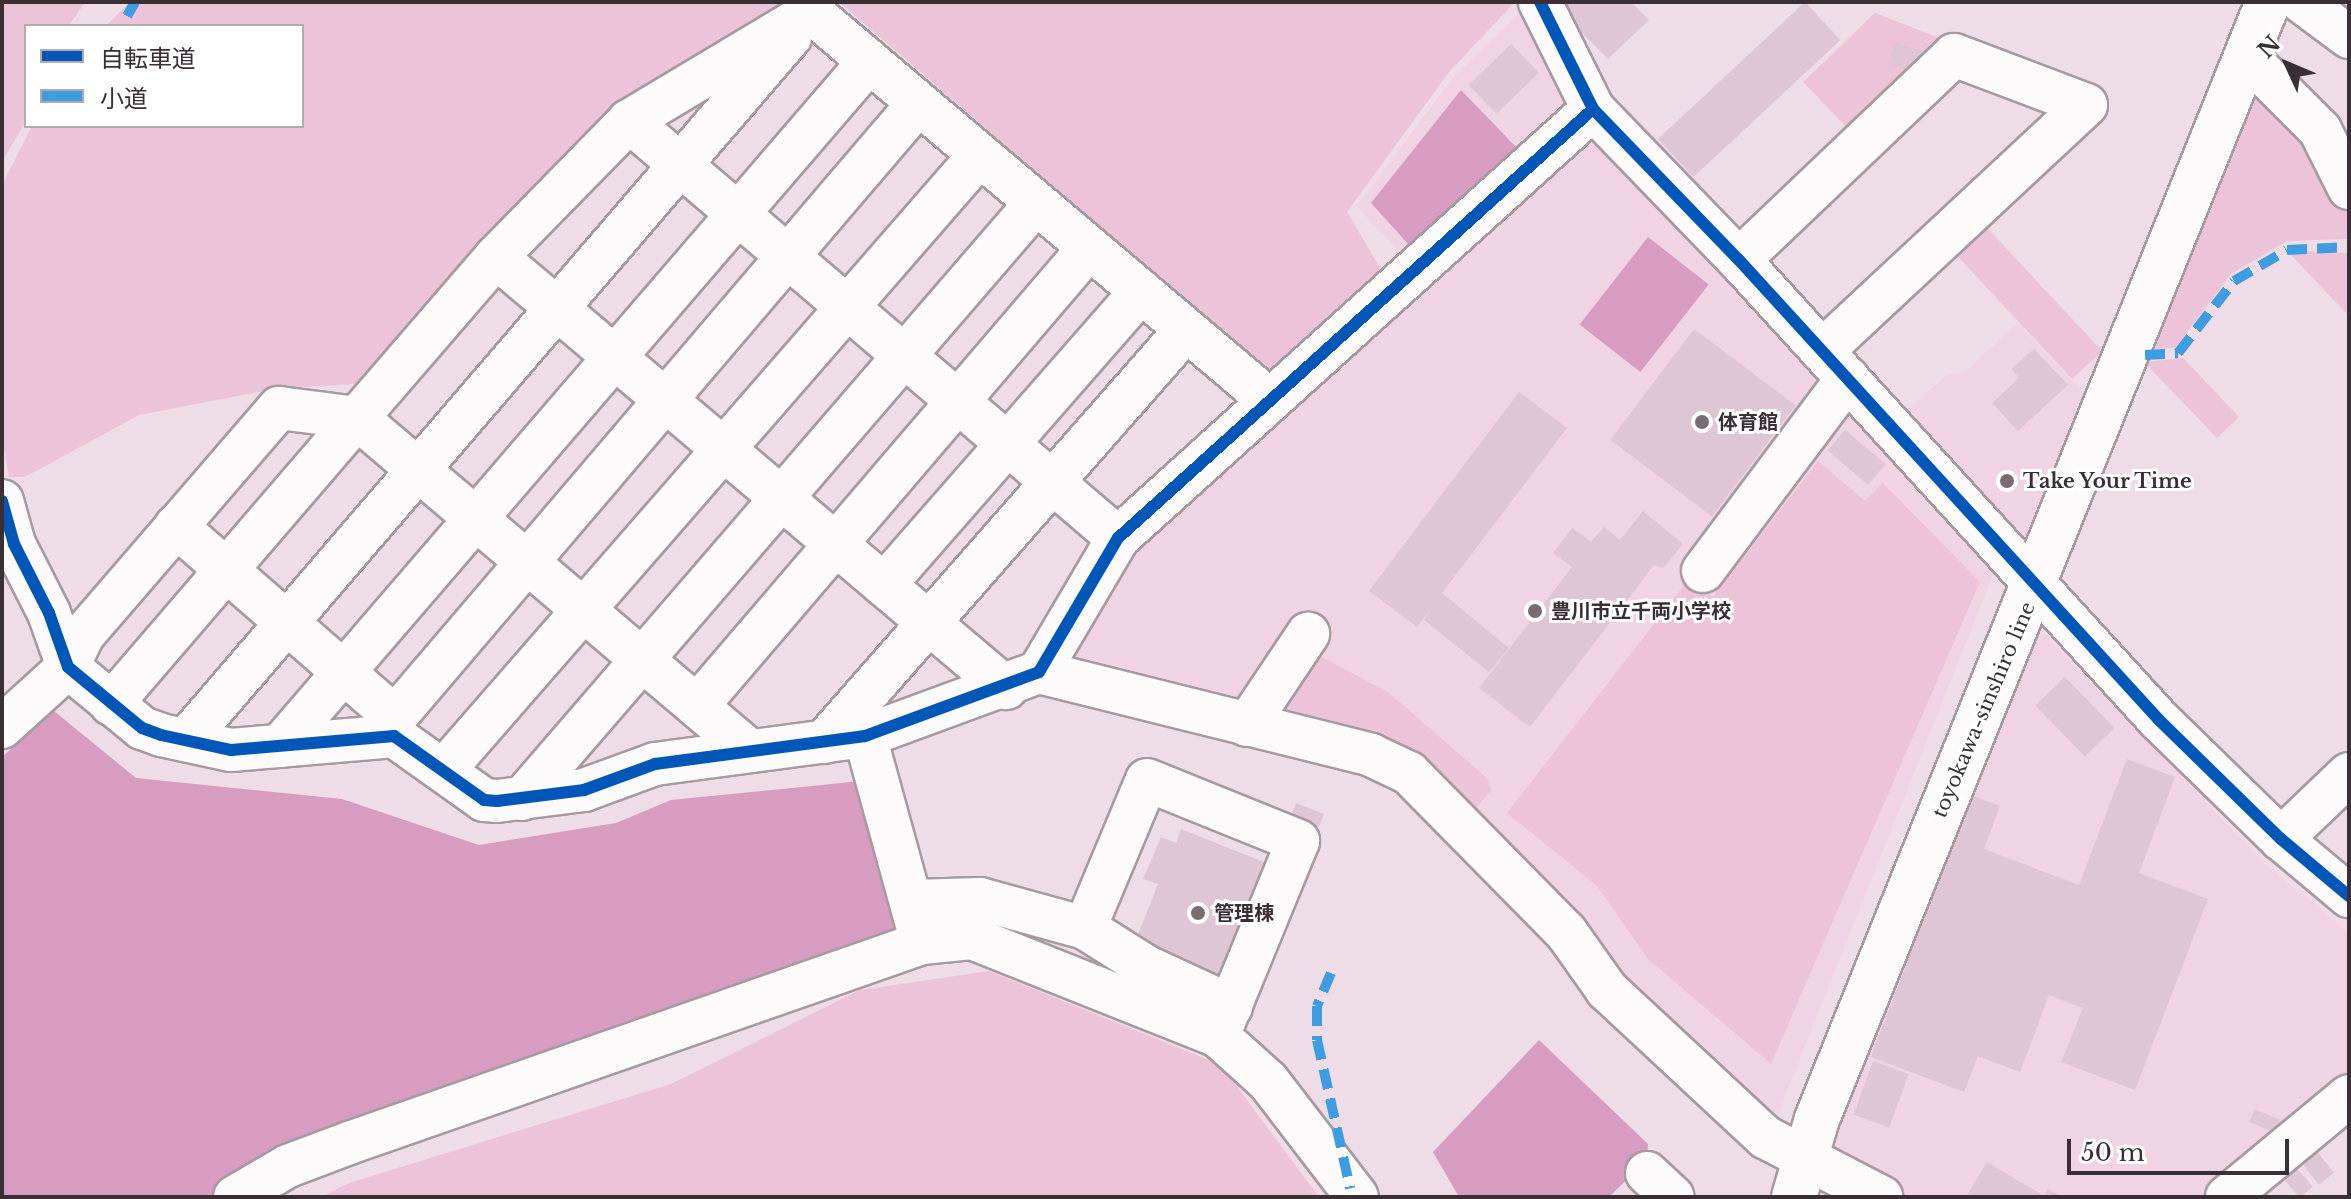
<!DOCTYPE html>
<meta charset="utf-8">
<style>
body{margin:0}
#map{position:relative;width:2351px;height:1199px;overflow:hidden;background:#eedde6;font-family:"Libre Baskerville","Noto Sans JP",serif}
div>[style]{position:absolute}
.built>*{inset:0;background:#f0d4e3}
.green>*{inset:0;background:#edc3da;transform-origin:0 0}
.water>*{inset:0;background:#d89cc0;transform-origin:0 0}
.building>*{inset:0;background:#dec6d4;transform-origin:0 0}
.roads{filter:drop-shadow(2px 0 #a69aa1) drop-shadow(-2px 0 #a69aa1) drop-shadow(0 2px #a69aa1) drop-shadow(0 -2px #a69aa1)}
.minor>*{height:42px;margin:-21px;padding:0 21px;transform-origin:21px;border-radius:21px;background:#fcfafb}
.major>*{height:44px;margin:-22px;padding:0 22px;transform-origin:22px;border-radius:22px;background:#fcfafb}
.quiet>*{height:10px;margin-top:-5px;transform-origin:0;background:repeating-linear-gradient(90deg,#3e9de2 0 20px,transparent 0 30px)}
.cycleway>*{height:12px;margin:-6px;padding:0 6px;transform-origin:6px;border-radius:6px;background:#0057b8}
.dots>*{width:22px;height:22px;translate:-50% -50%;box-sizing:border-box;border:4px solid #fff;border-radius:50%}
span{translate:-50% -50%;white-space:nowrap;text-align:center;line-height:1.15;-webkit-text-stroke:6px #fff;paint-order:stroke}
.poi-label{font-size:20px;color:#3a2f35;font-weight:700}
.left{translate:0 -50%;text-align:left}
.street-label{font-size:20px;color:#3a2f35}
.frame{position:absolute;inset:0;border:4px solid #3a2f35;pointer-events:none}
.legend{position:absolute;left:24px;top:24px;width:280px;height:104px;box-sizing:border-box;background:#fff;border:2px solid #b0acae;margin:0;padding:10px 14px;list-style:none;font-size:24px;color:#3a2f35}
.legend li{display:flex;align-items:center;gap:16px;height:40px}
.legend b{width:40px;border:2px solid #b0acae}
.north{position:absolute;left:2247px;top:24px;width:80px;height:80px;-webkit-text-stroke:6px #fff;paint-order:stroke;rotate:314deg;font-size:22px;font-weight:700;line-height:32px;text-align:center;color:#3a2f35}
.north::after{content:'';display:block;margin:auto;width:28px;height:36px;background:#3a2f35;clip-path:polygon(50% 0,100% 100%,50% 72%,0 100%)}
.scale{position:absolute;left:2067px;top:1139px;width:222px;height:36px;box-sizing:border-box;border:4px solid #3a2f35;border-top:0;padding-left:10px;font-size:24px;line-height:28px;white-space:nowrap;color:#3a2f35;-webkit-text-stroke:6px #fff;paint-order:stroke}
</style>
<div id="map">
<div class="built">
<i style="clip-path:polygon(1524px 8px,1572px 106px,1406px 260px,1357px 206px,1455px 75px)"></i>
<i style="clip-path:polygon(1585px 140px,1600px 142px,1995px 570px,1778px 1114px,1765px 1117px,1618px 981px,1417px 762px,1073px 667px,1067px 653px,1128px 552px)"></i>
<i style="clip-path:polygon(2014px 325px,2020px 325px,2087px 397px,2029px 545px,2021px 546px,1901px 417px,1946px 375px,1965px 372px)"></i>
<i style="clip-path:polygon(2045px 634px,2267px 866px,2349px 932px,2349px 1090px,2219px 1197px,1898px 1197px,1827px 1150px,2032px 636px)"></i>
</div>
<div class="green">
<i style="clip-path:polygon(2px 2px,85px 2px,69px 26px,26px 26px,26px 121px,2px 162px)"></i>
<i style="clip-path:polygon(130px 2px,781px 2px,620px 111px,482px 239px,356px 384px,274px 389px,139px 415px,25px 477px,9px 477px,2px 436px,2px 185px,32px 126px,302px 126px,302px 26px,106px 26px)"></i>
<i style="clip-path:polygon(839px 2px,1515px 2px,1449px 72px,1347px 212px,1386px 278px,1274px 377px)"></i>
<i style="clip-path:polygon(1875px 13px,1955px 44px,1857px 138px,1803px 82px)"></i>
<i style="clip-path:polygon(2254px 78px,2261px 80px,2349px 204px,2349px 239px,2287px 241px,2231px 274px,2175px 348px,2147px 349px)"></i>
<i style="left:1978px;top:218px;width:182px;height:41px;rotate:47deg"></i>
<i style="clip-path:polygon(2309px 251px,2349px 253px,2347px 314px,2291px 255px)"></i>
<i style="clip-path:polygon(2183px 358px,2239px 417px,2217px 438px,2144px 362px)"></i>
<i style="clip-path:polygon(1818px 461px,1865px 501px,1883px 483px,1980px 582px,1771px 1064px,1648px 959px,1597px 886px,1507px 813px,1689px 579px,1713px 597px)"></i>
<i style="clip-path:polygon(1318px 655px,1388px 692px,1487px 778px,1491px 790px,1473px 812px,1279px 712px)"></i>
<i style="clip-path:polygon(989px 971px,1221px 1065px,1319px 1197px,321px 1197px,349px 1183px,671px 1084px,860px 990px)"></i>
</div>
<div class="water">
<i style="clip-path:polygon(1461px 90px,1517px 148px,1409px 245px,1371px 203px)"></i>
<i style="left:1648px;top:237px;width:77px;height:111px;rotate:38deg"></i>
<i style="clip-path:polygon(54px 711px,136px 778px,342px 799px,479px 845px,616px 823px,671px 800px,861px 781px,903px 944px,215px 1197px,2px 1197px,2px 757px)"></i>
<i style="clip-path:polygon(1539px 1040px,1648px 1144px,1647px 1160px,1609px 1197px,1459px 1197px,1433px 1152px)"></i>
</div>
<div class="building">
<i style="clip-path:polygon(1569px 2px,1631px 2px,1649px 20px,1608px 59px,1560px 11px)"></i>
<i style="left:1805px;top:2px;width:52px;height:201px;rotate:47deg"></i>
<i style="left:1895px;top:42px;width:34px;height:23px;rotate:19deg"></i>
<i style="left:1511px;top:44px;width:40px;height:59px;rotate:46deg"></i>
<i style="left:1694px;top:329px;width:127px;height:139px;rotate:37deg"></i>
<i style="clip-path:polygon(2034px 349px,2068px 385px,2018px 431px,1992px 403px,2019px 378px,2011px 369px)"></i>
<i style="clip-path:polygon(1519px 392px,1567px 428px,1442px 593px,1509px 648px,1489px 672px,1424px 620px,1431px 609px,1417px 627px,1369px 591px)"></i>
<i style="left:1845px;top:430px;width:53px;height:27px;rotate:40deg"></i>
<i style="clip-path:polygon(1643px 511px,1683px 544px,1663px 568px,1654px 565px,1530px 727px,1479px 688px,1572px 567px,1553px 553px,1572px 528px,1591px 542px,1604px 527px,1620px 540px)"></i>
<i style="left:2065px;top:677px;width:71px;height:41px;rotate:46deg"></i>
<i style="clip-path:polygon(2127px 759px,2175px 777px,2139px 873px,2208px 899px,2135px 1090px,2061px 1062px,2083px 1008px,2049px 995px,2020px 1072px,1978px 1056px,1964px 1092px,1871px 1057px,1971px 795px,2000px 806px,1984px 849px,2079px 885px)"></i>
<i style="left:1296px;top:803px;width:30px;height:14px;rotate:21deg"></i>
<i style="clip-path:polygon(1181px 829px,1269px 864px,1215px 994px,1135px 942px,1158px 884px,1143px 879px,1161px 837px,1176px 843px)"></i>
<i style="left:1873px;top:1061px;width:38px;height:57px;rotate:20deg"></i>
<i style="left:2255px;top:1109px;width:34px;height:14px;rotate:24deg"></i>
<i style="left:2316px;top:1150px;width:29px;height:19px;rotate:52deg"></i>
<i style="clip-path:polygon(1987px 1162px,2044px 1196px,2048px 1189px,2062px 1197px,1966px 1197px)"></i>
<i style="left:2296px;top:1167px;width:26px;height:17px;rotate:50deg"></i>
</div>
<div class="roads">
<div class="minor">
<i style="left:1540px;top:2px;width:119px;rotate:63.6deg"></i>
<i style="left:1593px;top:109px;width:210px;rotate:46deg"></i>
<i style="left:1739px;top:260px;width:623px;rotate:47.6deg"></i>
<i style="left:2159px;top:720px;width:170px;rotate:44.3deg"></i>
<i style="left:2281px;top:839px;width:89px;rotate:40deg"></i>
<i style="left:2302px;top:2px;width:59px;rotate:36.7deg"></i>
<i style="left:2246px;top:56px;width:105px;rotate:45deg"></i>
<i style="left:2320px;top:130px;width:65px;rotate:63.4deg"></i>
<i style="left:629px;top:121px;width:643px;rotate:40.46deg"></i>
<i style="left:496px;top:257px;width:668px;rotate:40.2deg"></i>
<i style="left:1739px;top:260px;width:297px;rotate:-43.6deg"></i>
<i style="left:1954px;top:55px;width:141px;rotate:20.7deg"></i>
<i style="left:2086px;top:105px;width:361px;rotate:137deg"></i>
<i style="left:2px;top:501px;width:45px;rotate:74.4deg"></i>
<i style="left:14px;top:544px;width:77px;rotate:63.1deg"></i>
<i style="left:49px;top:613px;width:57px;rotate:70.6deg"></i>
<i style="left:68px;top:667px;width:96px;rotate:39.5deg"></i>
<i style="left:142px;top:728px;width:20px;rotate:20deg"></i>
<i style="left:161px;top:735px;width:72px;rotate:12.1deg"></i>
<i style="left:231px;top:750px;width:164px;rotate:-4.9deg"></i>
<i style="left:394px;top:736px;width:110px;rotate:35.4deg"></i>
<i style="left:484px;top:800px;width:13px;rotate:4deg"></i>
<i style="left:497px;top:801px;width:88px;rotate:-7.2deg"></i>
<i style="left:584px;top:790px;width:76px;rotate:-20.1deg"></i>
<i style="left:655px;top:764px;width:212px;rotate:-7.6deg"></i>
<i style="left:865px;top:736px;width:185px;rotate:-20.2deg"></i>
<i style="left:1039px;top:672px;width:156px;rotate:-59.5deg"></i>
<i style="left:1118px;top:538px;width:640px;rotate:-42.09deg"></i>
<i style="left:176px;top:526px;width:291px;rotate:41.1deg"></i>
<i style="left:395px;top:717px;width:19px;rotate:93deg"></i>
<i style="left:1703px;top:571px;width:241px;rotate:-53.1deg"></i>
<i style="left:884px;top:585px;width:390px;rotate:-48.8deg"></i>
<i style="left:1039px;top:672px;width:342px;rotate:14deg"></i>
<i style="left:1371px;top:755px;width:42px;rotate:25.3deg"></i>
<i style="left:1409px;top:773px;width:223px;rotate:45.4deg"></i>
<i style="left:1566px;top:932px;width:71px;rotate:54.7deg"></i>
<i style="left:1607px;top:990px;width:216px;rotate:42.9deg"></i>
<i style="left:1765px;top:1137px;width:131px;rotate:27.3deg"></i>
<i style="left:111px;top:704px;width:377px;rotate:-49.3deg"></i>
<i style="left:357px;top:418px;width:515px;rotate:40.28deg"></i>
<i style="left:697px;top:706px;width:603px;rotate:-49.44deg"></i>
<i style="left:395px;top:717px;width:804px;rotate:-49.54deg"></i>
<i style="left:1247px;top:725px;width:110px;rotate:-56.2deg"></i>
<i style="left:2px;top:727px;width:89px;rotate:-42.3deg"></i>
<i style="left:68px;top:667px;width:35px;rotate:-65deg"></i>
<i style="left:83px;top:635px;width:300px;rotate:-49.2deg"></i>
<i style="left:279px;top:408px;width:79px;rotate:7.3deg"></i>
<i style="left:357px;top:418px;width:213px;rotate:-49.2deg"></i>
<i style="left:496px;top:257px;width:190px;rotate:-45.6deg"></i>
<i style="left:629px;top:121px;width:212px;rotate:-30.9deg"></i>
<i style="left:811px;top:12px;width:597px;rotate:40.25deg"></i>
<i style="left:865px;top:736px;width:199px;rotate:74.6deg"></i>
<i style="left:186px;top:740px;width:927px;rotate:-49.33deg"></i>
<i style="left:824px;top:742px;width:548px;rotate:-48.7deg"></i>
<i style="left:280px;top:746px;width:900px;rotate:-49.28deg"></i>
<i style="left:444px;top:770px;width:814px;rotate:-48.93deg"></i>
<i style="left:522px;top:799px;width:787px;rotate:-49.22deg"></i>
<i style="left:2281px;top:839px;width:94px;rotate:-43.7deg"></i>
<i style="left:911px;top:901px;width:69px;rotate:-1.7deg"></i>
<i style="left:980px;top:899px;width:109px;rotate:15.4deg"></i>
<i style="left:1085px;top:928px;width:73px;rotate:32.2deg"></i>
<i style="left:1147px;top:967px;width:93px;rotate:24.9deg"></i>
<i style="left:1085px;top:928px;width:160px;rotate:-67.3deg"></i>
<i style="left:1147px;top:780px;width:163px;rotate:22deg"></i>
<i style="left:1298px;top:841px;width:211px;rotate:112.3deg"></i>
<i style="left:1647px;top:1173px;width:35px;rotate:43deg"></i>
<i style="left:235px;top:1197px;width:61px;rotate:-30.3deg"></i>
<i style="left:288px;top:1166px;width:65px;rotate:-20.7deg"></i>
<i style="left:349px;top:1143px;width:607px;rotate:-19.24deg"></i>
<i style="left:922px;top:943px;width:50px;rotate:-5.7deg"></i>
<i style="left:972px;top:938px;width:265px;rotate:21.7deg"></i>
<i style="left:1218px;top:1036px;width:67px;rotate:42deg"></i>
<i style="left:1268px;top:1081px;width:146px;rotate:52.5deg"></i>
<i style="left:2227px;top:1197px;width:158px;rotate:-39.6deg"></i>
</div>
<div class="major">
<i style="left:1794px;top:1197px;width:81px;rotate:-73.6deg"></i>
<i style="left:1817px;top:1119px;width:1205px;rotate:-68.01deg"></i>
</div>
</div>
<div class="quiet">
<i style="left:127px;top:16px;width:16px;rotate:-60deg"></i>
<i style="left:2145px;top:355px;width:33px;rotate:-3deg"></i>
<i style="left:2178px;top:353px;width:91px;rotate:-52.1deg"></i>
<i style="left:2234px;top:281px;width:61px;rotate:-30.3deg"></i>
<i style="left:2287px;top:250px;width:62px;rotate:-2.8deg"></i>
<i style="left:1331px;top:973px;width:36px;rotate:113deg"></i>
<i style="left:1317px;top:1006px;width:34px;rotate:90deg"></i>
<i style="left:1317px;top:1040px;width:152px;rotate:77.4deg"></i>
</div>
<div class="cycleway">
<i style="left:1540px;top:2px;width:119px;rotate:63.6deg"></i>
<i style="left:1593px;top:109px;width:210px;rotate:46deg"></i>
<i style="left:1739px;top:260px;width:623px;rotate:47.6deg"></i>
<i style="left:2159px;top:720px;width:170px;rotate:44.3deg"></i>
<i style="left:2281px;top:839px;width:89px;rotate:40deg"></i>
<i style="left:2px;top:501px;width:45px;rotate:74.4deg"></i>
<i style="left:14px;top:544px;width:77px;rotate:63.1deg"></i>
<i style="left:49px;top:613px;width:57px;rotate:70.6deg"></i>
<i style="left:68px;top:667px;width:96px;rotate:39.5deg"></i>
<i style="left:142px;top:728px;width:20px;rotate:20deg"></i>
<i style="left:161px;top:735px;width:72px;rotate:12.1deg"></i>
<i style="left:231px;top:750px;width:164px;rotate:-4.9deg"></i>
<i style="left:394px;top:736px;width:110px;rotate:35.4deg"></i>
<i style="left:484px;top:800px;width:13px;rotate:4deg"></i>
<i style="left:497px;top:801px;width:88px;rotate:-7.2deg"></i>
<i style="left:584px;top:790px;width:76px;rotate:-20.1deg"></i>
<i style="left:655px;top:764px;width:212px;rotate:-7.6deg"></i>
<i style="left:865px;top:736px;width:185px;rotate:-20.2deg"></i>
<i style="left:1039px;top:672px;width:156px;rotate:-59.5deg"></i>
<i style="left:1118px;top:538px;width:640px;rotate:-42.09deg"></i>
</div>
<div class="dots">
<i style="left:1702px;top:422px;background:#796c73"></i>
<i style="left:2007px;top:481px;background:#796c73"></i>
<i style="left:1535px;top:611px;background:#796c73"></i>
<i style="left:1198px;top:913px;background:#796c73"></i>
</div>
<div class="poi-label">
<span class="left" style="left:1718px;top:422px">体育館</span>
<span class="left" style="left:2023px;top:481px">Take Your Time</span>
<span class="left" style="left:1551px;top:611px">豊川市立千両小学校</span>
<span class="left" style="left:1214px;top:913px">管理棟</span>
</div>
<div class="street-label">
<span style="left:1984px;top:710px;rotate:-67deg">toyokawa-sinshiro line</span>
</div>
<div class="frame"></div>
<ul class="legend">
<li><b style="height:10px;background:#0057b8"></b>自転車道</li>
<li><b style="height:10px;background:#3e9de2"></b>小道</li>
</ul>
<div class="north">N</div>
<div class="scale">50 m</div>
</div>
